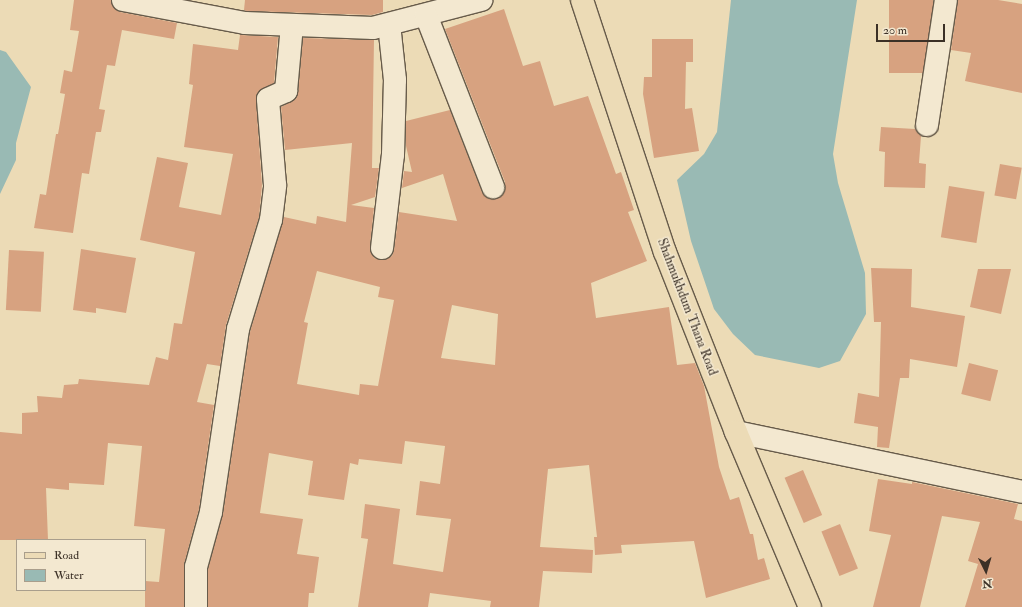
<!DOCTYPE html>
<style>
body{margin:0}
#map{position:relative;width:1022px;height:607px;overflow:hidden;background:#ecdbb6;font-family:"IM FELL Double Pica",serif}
div>[style]{position:absolute}
.water>*{inset:0;background:#99bab4}
.building>*{inset:0;background:#d7a280;transform-origin:0 0}
.roads{filter:drop-shadow(1px 0 #675b4a) drop-shadow(-1px 0 #675b4a) drop-shadow(0 1px #675b4a) drop-shadow(0 -1px #675b4a)}
.minor>*{height:22px;margin:-11px;padding:0 11px;transform-origin:11px;border-radius:11px;background:#f3e8d0}
.major>*{height:22px;margin:-11px;padding:0 11px;transform-origin:11px;border-radius:11px;background:#ecdbb6}
span{translate:-50% -50%;white-space:nowrap;text-align:center;line-height:1.15;-webkit-text-stroke:3px #f3e8d0;paint-order:stroke}
.street-label{font-size:13px;color:#3b3026}
.legend{position:absolute;left:16px;top:539px;width:130px;height:52px;box-sizing:border-box;background:#f3e8d0;border:1px solid #a99e8c;margin:0;padding:5px 7px;list-style:none;font-size:12px;color:#3b3026}
.legend li{display:flex;align-items:center;gap:8px;height:20px}
.legend b{width:20px;border:1px solid #a99e8c}
.north{position:absolute;left:966px;top:551px;width:40px;height:40px;-webkit-text-stroke:3px #f3e8d0;paint-order:stroke;rotate:175deg;font-size:11px;font-weight:700;line-height:16px;text-align:center;color:#3b3026}
.north::after{content:'';display:block;margin:auto;width:14px;height:18px;background:#3b3026;clip-path:polygon(50% 0,100% 100%,50% 72%,0 100%)}
.scale{position:absolute;left:876px;top:24px;width:69px;height:18px;box-sizing:border-box;border:2px solid #3b3026;border-top:0;padding-left:5px;font-size:12px;line-height:14px;white-space:nowrap;color:#3b3026;-webkit-text-stroke:3px #f3e8d0;paint-order:stroke}
</style>
<div id="map">
<div class="water">
<i style="clip-path:polygon(731px 0,857px 0,833px 154px,838px 183px,865px 273px,866px 314px,840px 361px,819px 368px,755px 355px,733px 334px,714px 309px,691px 241px,677px 180px,704px 154px,717px 132px)"></i>
<i style="clip-path:polygon(0 50px,6px 52px,31px 87px,16px 143px,16px 160px,0 194px)"></i>
</div>
<div class="building">
<i style="clip-path:polygon(74px 0,111px 0,115px 9px,120px 12px,177px 23px,174px 39px,122px 30px,115px 66px,107px 65px,99px 109px,105px 110px,101px 132px,96px 132px,89px 174px,82px 173px,73px 233px,34px 228px,40px 194px,46px 195px,56px 134px,58px 134px,65px 94px,60px 93px,64px 70px,72px 72px,79px 31px,70px 30px)"></i>
<i style="clip-path:polygon(245px 0,383px 0,383px 12px,372px 15px,246px 11px,244px 10px)"></i>
<i style="left:889px;top:0;width:44px;height:73px"></i>
<i style="clip-path:polygon(958px 0,998px 0,1022px 4px,1022px 93px,965px 81px,971px 53px,951px 50px)"></i>
<i style="clip-path:polygon(evenodd,504px 9px,523px 66px,540px 61px,554px 106px,588px 96px,616px 174px,621px 172px,634px 210px,628px 212px,647px 261px,591px 283px,596px 318px,669px 307px,677px 365px,695px 363px,704px 386px,719px 467px,730px 500px,739px 497px,750px 534px,753px 534px,758px 560px,764px 558px,770px 579px,706px 598px,694px 541px,621px 545px,622px 553px,595px 555px,594px 537px,597px 537px,589px 465px,548px 469px,540px 547px,593px 550px,592px 573px,543px 571px,539px 607px,490px 607px,491px 601px,430px 593px,428px 607px,358px 607px,368px 539px,361px 538px,365px 504px,400px 509px,393px 564px,443px 572px,451px 519px,416px 515px,420px 481px,440px 484px,445px 446px,405px 441px,402px 464px,359px 459px,358px 465px,350px 463px,344px 500px,308px 495px,313px 461px,269px 453px,260px 513px,303px 519px,297px 554px,319px 557px,314px 593px,309px 593px,308px 607px,208px 607px,208px 569px,223px 514px,250px 332px,284px 217px,316px 224px,317px 216px,346px 222px,352px 143px,285px 150px,281px 107px,296px 99px,298px 93px,303px 38px,374px 40px,372px 168px,379px 168px,375px 197px,351px 205px,374px 208px,370px 247px,374px 258px,381px 260px,392px 256px,394px 250px,399px 212px,457px 221px,443px 174px,402px 188px,404px 171px,412px 172px,406px 146px,406px 121px,450px 110px,482px 192px,492px 199px,503px 194px,505px 182px,445px 29px,504px 9px,317px 271px,380px 287px,378px 297px,394px 300px,378px 386px,360px 384px,359px 395px,297px 384px,308px 323px,304px 322px,317px 271px,504px 9px,452px 305px,498px 314px,495px 365px,441px 358px,452px 305px)"></i>
<i style="clip-path:polygon(240px 35px,278px 37px,274px 83px,258px 92px,256px 100px,262px 185px,259px 217px,226px 325px,220px 366px,207px 364px,197px 402px,214px 405px,199px 509px,184px 564px,184px 607px,145px 607px,145px 581px,159px 582px,165px 529px,134px 526px,142px 446px,108px 443px,104px 485px,69px 483px,69px 490px,46px 488px,48px 540px,0 540px,0 432px,22px 434px,22px 413px,38px 412px,37px 396px,62px 398px,64px 385px,78px 384px,79px 379px,149px 385px,156px 357px,168px 360px,174px 323px,182px 324px,195px 252px,140px 240px,157px 157px,188px 163px,179px 207px,221px 215px,233px 154px,184px 147px,193px 85px,189px 84px,193px 44px,238px 50px)"></i>
<i style="clip-path:polygon(652px 39px,693px 39px,693px 62px,686px 62px,685px 109px,692px 108px,699px 151px,654px 158px,643px 94px,644px 77px,652px 77px)"></i>
<i style="clip-path:polygon(881px 127px,915px 129px,921px 136px,919px 163px,926px 164px,925px 188px,884px 187px,885px 152px,879px 151px)"></i>
<i style="left:1000px;top:164px;width:22px;height:32px;rotate:10deg"></i>
<i style="left:949px;top:186px;width:36px;height:52px;rotate:9deg"></i>
<i style="clip-path:polygon(81px 249px,136px 258px,126px 313px,96px 308px,96px 313px,73px 310px)"></i>
<i style="left:9px;top:250px;width:35px;height:60px;rotate:3deg"></i>
<i style="clip-path:polygon(871px 268px,912px 269px,911px 307px,965px 316px,957px 367px,910px 359px,909px 378px,900px 378px,889px 448px,877px 447px,878px 427px,854px 423px,858px 393px,879px 397px,881px 322px,874px 322px)"></i>
<i style="clip-path:polygon(978px 269px,1011px 269px,1001px 314px,970px 307px)"></i>
<i style="left:969px;top:363px;width:30px;height:32px;rotate:14deg"></i>
<i style="left:803px;top:470px;width:49px;height:20px;rotate:67deg"></i>
<i style="clip-path:polygon(878px 479px,912px 484px,912px 482px,1018px 504px,1014px 519px,1022px 521px,1022px 607px,965px 607px,978px 564px,968px 561px,980px 522px,942px 516px,920px 607px,873px 607px,891px 535px,869px 531px)"></i>
<i style="left:840px;top:524px;width:48px;height:20px;rotate:68deg"></i>
</div>
<div class="roads">
<div class="minor">
<i style="left:123px;top:0;width:124px;rotate:10.7deg"></i>
<i style="left:245px;top:23px;width:128px;rotate:2.2deg"></i>
<i style="left:373px;top:28px;width:112px;rotate:-14.5deg"></i>
<i style="left:426px;top:15px;width:185px;rotate:68.7deg"></i>
<i style="left:927px;top:125px;width:126px;rotate:-81.4deg"></i>
<i style="left:382px;top:248px;width:94px;rotate:-83.3deg"></i>
<i style="left:393px;top:155px;width:75px;rotate:-88.5deg"></i>
<i style="left:395px;top:80px;width:56px;rotate:-96.1deg"></i>
<i style="left:736px;top:432px;width:292px;rotate:11.8deg"></i>
<i style="left:196px;top:607px;width:40px;rotate:-90deg"></i>
<i style="left:196px;top:567px;width:57px;rotate:-74.7deg"></i>
<i style="left:211px;top:512px;width:185px;rotate:-81.6deg"></i>
<i style="left:238px;top:329px;width:114px;rotate:-73.2deg"></i>
<i style="left:271px;top:220px;width:35px;rotate:-83deg"></i>
<i style="left:275px;top:185px;width:86px;rotate:-94.7deg"></i>
<i style="left:268px;top:99px;width:20px;rotate:-24deg"></i>
<i style="left:286px;top:91px;width:66px;rotate:-84.8deg"></i>
</div>
<div class="major">
<i style="left:582px;top:0;width:265px;rotate:71.8deg"></i>
<i style="left:665px;top:252px;width:193px;rotate:68.5deg"></i>
<i style="left:736px;top:432px;width:190px;rotate:67.1deg"></i>
</div>
</div>
<div class="street-label">
<span style="left:687px;top:307px;rotate:69deg">Shahmukhdum Thana Road</span>
</div>
<ul class="legend">
<li><b style="height:5px;background:#ecdbb6"></b>Road</li>
<li><b style="height:11px;background:#99bab4"></b>Water</li>
</ul>
<div class="north">N</div>
<div class="scale">20 m</div>
</div>
